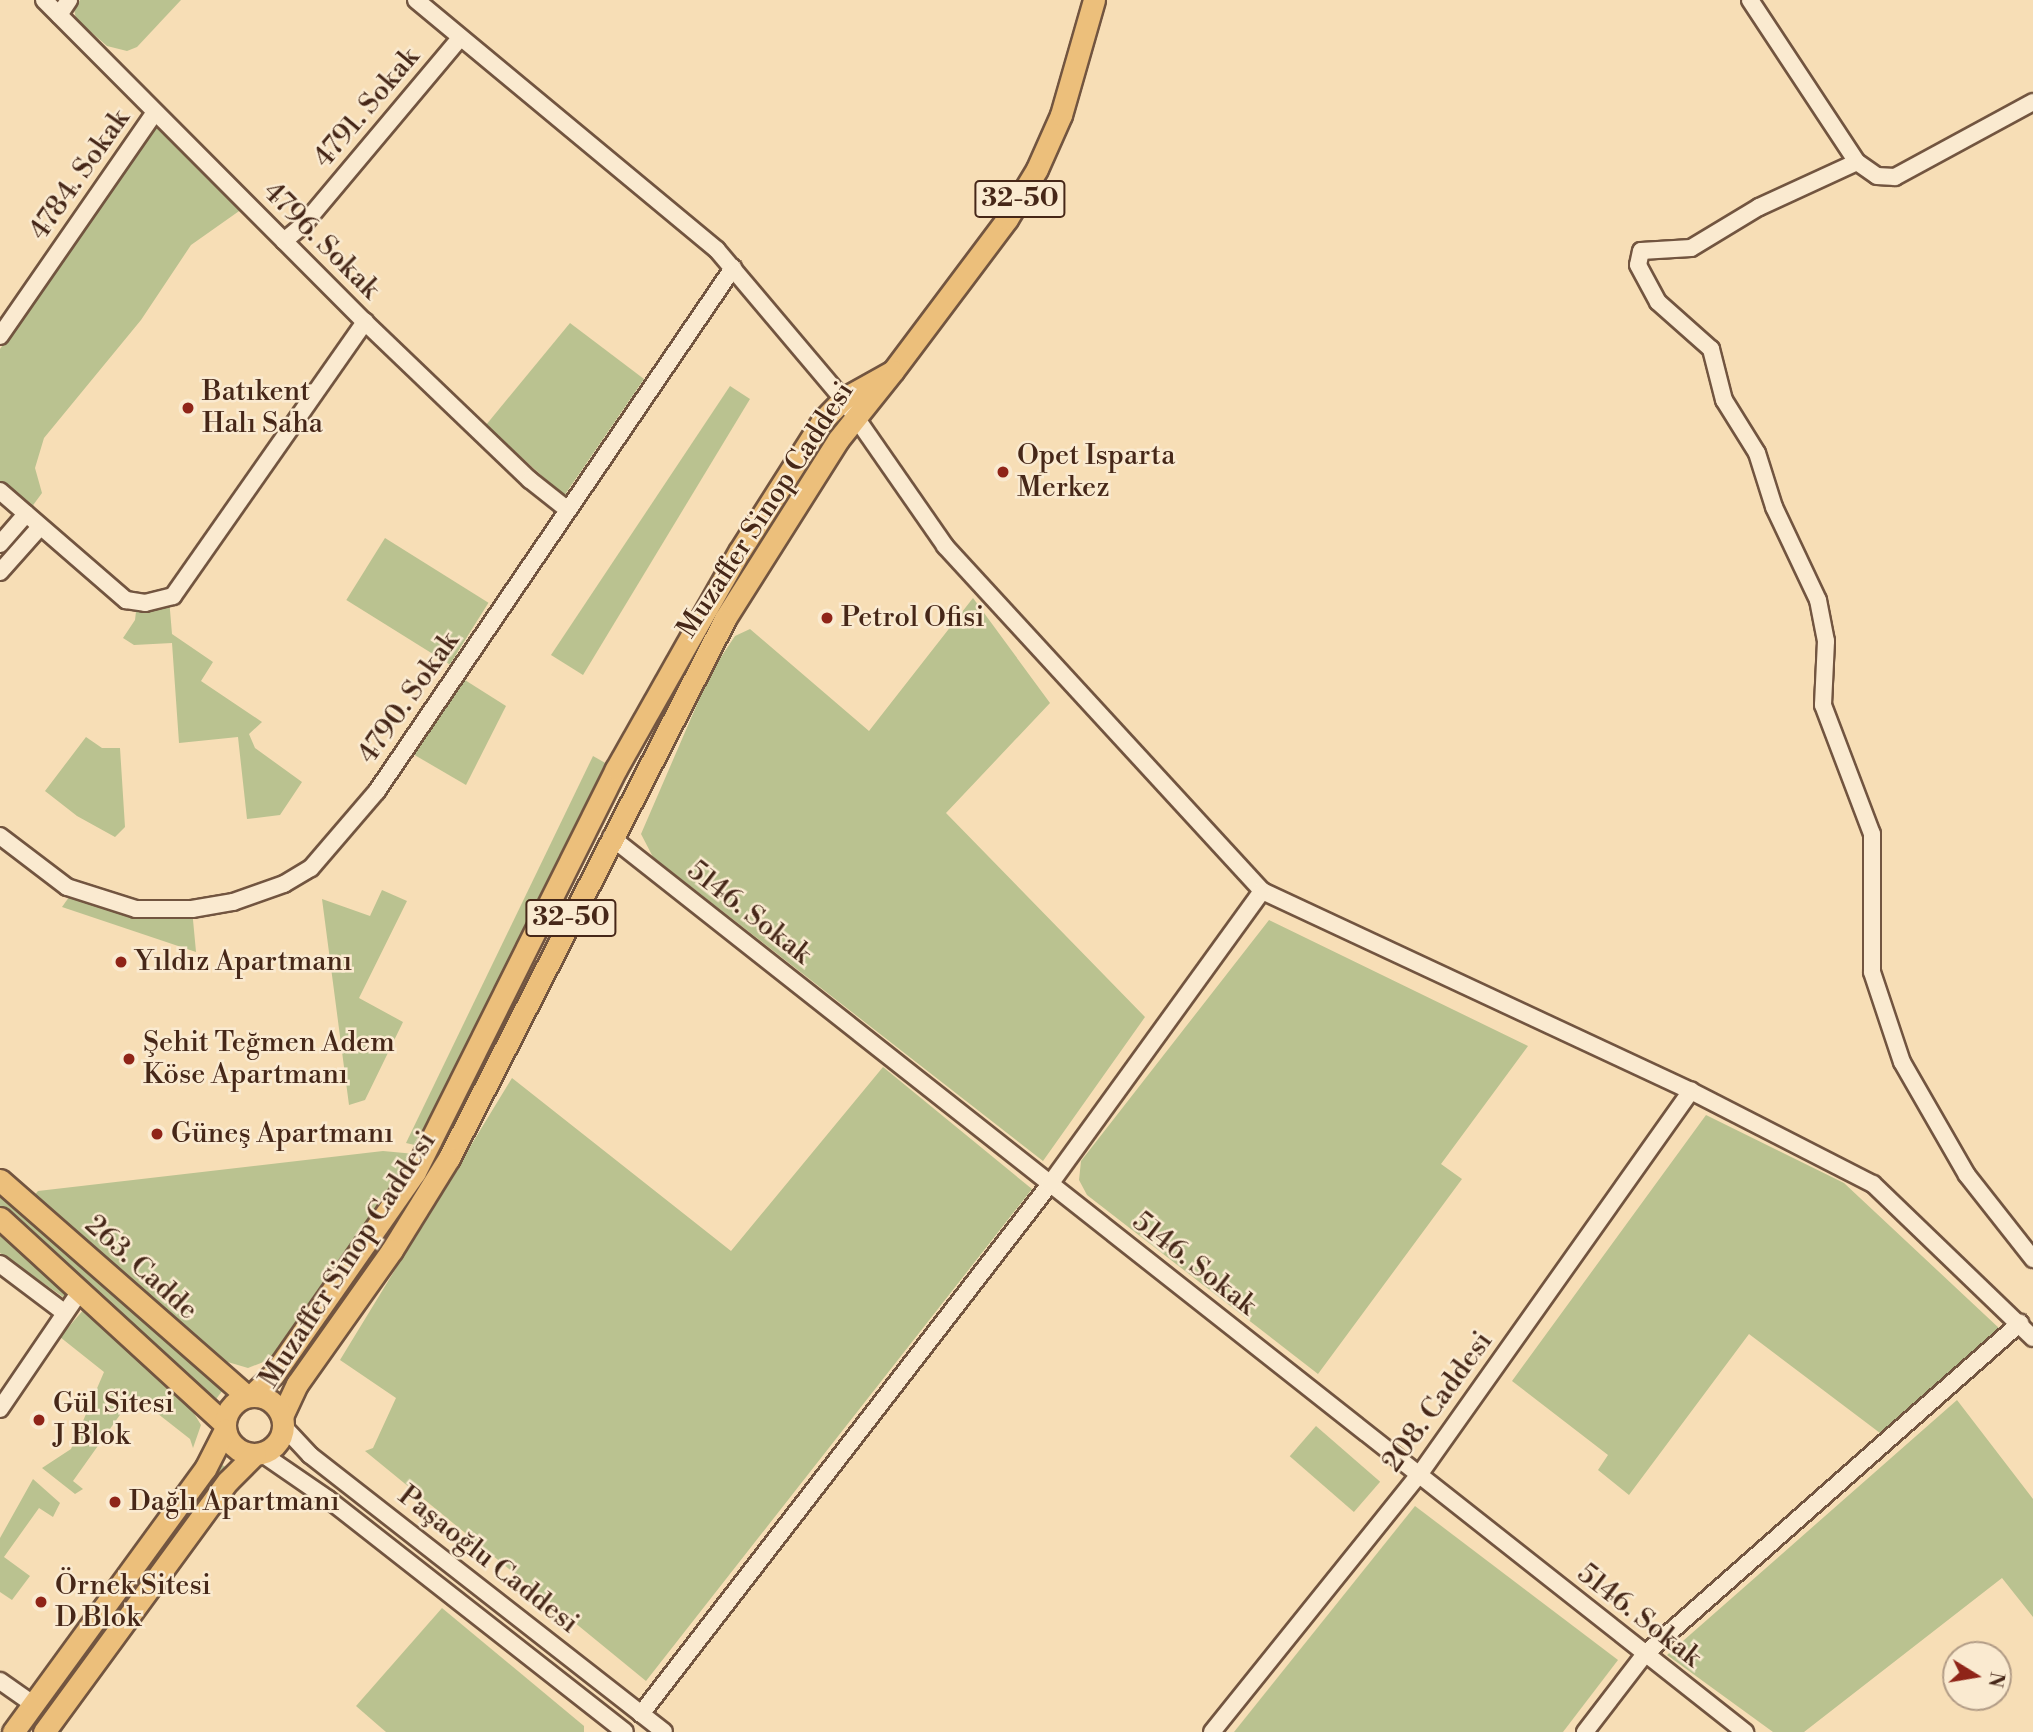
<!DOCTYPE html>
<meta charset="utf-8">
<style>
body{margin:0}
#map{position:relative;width:2033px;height:1732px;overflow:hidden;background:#f7deb6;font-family:"Libre Bodoni",serif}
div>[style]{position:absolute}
.green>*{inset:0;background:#bac290;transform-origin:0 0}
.roads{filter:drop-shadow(2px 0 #725540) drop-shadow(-2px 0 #725540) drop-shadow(0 2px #725540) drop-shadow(0 -2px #725540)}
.minor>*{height:16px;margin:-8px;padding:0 8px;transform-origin:8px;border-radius:8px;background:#faead0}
.major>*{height:21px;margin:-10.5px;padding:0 10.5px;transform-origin:10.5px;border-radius:10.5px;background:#ecbf7b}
.major>.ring{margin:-10.5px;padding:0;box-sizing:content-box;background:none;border:21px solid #ecbf7b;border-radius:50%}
.dots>*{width:19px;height:19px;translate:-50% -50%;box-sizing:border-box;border:4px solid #faead0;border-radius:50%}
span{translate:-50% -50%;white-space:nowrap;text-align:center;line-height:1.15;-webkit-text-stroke:5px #faead0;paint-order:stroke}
.shield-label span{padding:2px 5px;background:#faead0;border:2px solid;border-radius:5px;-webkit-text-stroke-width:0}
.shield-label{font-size:26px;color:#462718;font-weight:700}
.street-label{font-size:28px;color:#462718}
.poi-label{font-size:28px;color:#462718}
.left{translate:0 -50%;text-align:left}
.north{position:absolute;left:1942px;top:1641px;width:70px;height:70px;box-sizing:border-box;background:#faead0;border:2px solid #b29c86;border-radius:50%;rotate:101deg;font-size:19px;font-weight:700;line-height:28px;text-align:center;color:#462718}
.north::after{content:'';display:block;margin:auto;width:24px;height:32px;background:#8f2418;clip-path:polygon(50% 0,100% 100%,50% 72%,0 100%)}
</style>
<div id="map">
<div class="green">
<i style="clip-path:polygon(80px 0,181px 0,137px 47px,127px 51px,107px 46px,76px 19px,74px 9px)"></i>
<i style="clip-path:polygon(158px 126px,242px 209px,191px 245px,141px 320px,44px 438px,35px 468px,42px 493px,31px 508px,0 481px,0 349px,151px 130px)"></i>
<i style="clip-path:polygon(570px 323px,644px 379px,564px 496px,486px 425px)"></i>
<i style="clip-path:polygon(730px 386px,750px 399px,583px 675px,551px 655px)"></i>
<i style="left:385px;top:538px;width:122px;height:73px;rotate:32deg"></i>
<i style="clip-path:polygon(169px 598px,172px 634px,213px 662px,201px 681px,262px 722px,249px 734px,255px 748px,302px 782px,280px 815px,247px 819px,238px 737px,179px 743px,172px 643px,134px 645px,123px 638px,135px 620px,137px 603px)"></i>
<i style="clip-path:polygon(973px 598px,1050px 703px,946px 813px,1145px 1017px,1043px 1161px,653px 857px,641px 834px,711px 672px,735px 636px,750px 629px,869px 731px)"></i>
<i style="clip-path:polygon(457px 675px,506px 706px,466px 785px,406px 750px)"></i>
<i style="clip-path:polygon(86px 737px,102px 748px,120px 748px,125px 827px,115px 837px,77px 816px,45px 791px)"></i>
<i style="clip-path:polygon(593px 756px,616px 769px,419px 1146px,406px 1143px)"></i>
<i style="clip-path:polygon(74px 890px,192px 909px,196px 952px,62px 907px)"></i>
<i style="clip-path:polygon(382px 890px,407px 901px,359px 998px,403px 1022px,365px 1100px,349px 1105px,322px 899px,370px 916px)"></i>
<i style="clip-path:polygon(1269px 920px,1528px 1046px,1441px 1164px,1462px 1179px,1318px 1374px,1087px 1195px,1079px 1180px,1081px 1161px)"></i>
<i style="clip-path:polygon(883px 1067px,1032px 1189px,646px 1681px,365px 1451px,373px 1448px,396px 1398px,340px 1360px,512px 1078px,731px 1251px)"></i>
<i style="clip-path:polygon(1706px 1115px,1844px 1183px,2000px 1329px,1880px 1433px,1749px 1334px,1629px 1495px,1598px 1470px,1608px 1455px,1512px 1381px)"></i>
<i style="clip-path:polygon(383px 1151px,415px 1154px,271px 1359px,248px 1368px,221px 1360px,32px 1198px,38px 1191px)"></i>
<i style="clip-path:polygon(435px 1152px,442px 1156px,410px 1209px,288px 1384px,280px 1378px,378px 1244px)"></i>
<i style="clip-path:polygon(0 1190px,225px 1387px,214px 1402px,0 1208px)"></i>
<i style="clip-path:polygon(0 1229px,70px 1293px,66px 1299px,0 1253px)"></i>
<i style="clip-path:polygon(85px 1308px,189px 1405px,201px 1425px,193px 1448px,190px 1439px,134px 1395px,73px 1481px,83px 1489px,75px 1494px,42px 1468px,71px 1449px,104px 1372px,60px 1337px)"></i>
<i style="clip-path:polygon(1957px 1400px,2033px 1499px,2033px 1617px,2002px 1578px,1804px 1732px,1773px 1732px,1667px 1655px)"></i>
<i style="left:1316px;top:1426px;width:85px;height:40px;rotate:41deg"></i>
<i style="left:219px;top:1463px;width:9px;height:333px;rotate:32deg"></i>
<i style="clip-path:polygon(33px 1479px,60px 1503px,53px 1517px,39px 1508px,4px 1557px,30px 1576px,12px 1600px,0 1592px,0 1538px)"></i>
<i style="clip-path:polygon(1415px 1506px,1618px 1660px,1563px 1732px,1234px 1732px)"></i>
<i style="clip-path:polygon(442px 1608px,584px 1726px,584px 1732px,386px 1732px,379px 1726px,356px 1706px)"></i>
</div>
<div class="roads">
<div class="minor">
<i style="left:44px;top:0;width:455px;rotate:45.1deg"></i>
<i style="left:365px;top:322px;width:228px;rotate:43.8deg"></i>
<i style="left:530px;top:480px;width:48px;rotate:38.3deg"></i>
<i style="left:416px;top:0;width:391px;rotate:39.7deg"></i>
<i style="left:717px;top:250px;width:195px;rotate:49.8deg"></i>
<i style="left:843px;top:399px;width:179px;rotate:55.2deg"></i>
<i style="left:945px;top:546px;width:469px;rotate:47.4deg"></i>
<i style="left:1262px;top:891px;width:473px;rotate:25deg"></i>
<i style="left:1691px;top:1091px;width:204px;rotate:27.1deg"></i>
<i style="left:1873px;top:1184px;width:222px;rotate:43.9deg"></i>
<i style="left:1750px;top:0;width:194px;rotate:56.6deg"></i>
<i style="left:1857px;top:162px;width:24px;rotate:35deg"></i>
<i style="left:1877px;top:176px;width:18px;rotate:3deg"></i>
<i style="left:1895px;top:177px;width:157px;rotate:-28.5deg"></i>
<i style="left:59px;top:15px;width:18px;rotate:-56deg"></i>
<i style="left:1857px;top:162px;width:108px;rotate:155.3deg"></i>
<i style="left:1759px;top:207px;width:79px;rotate:148.9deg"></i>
<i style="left:1691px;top:248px;width:50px;rotate:176.6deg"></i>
<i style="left:1641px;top:251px;width:14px;rotate:102deg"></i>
<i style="left:1638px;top:265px;width:42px;rotate:61.6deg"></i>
<i style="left:1658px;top:302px;width:71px;rotate:41.6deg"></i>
<i style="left:1711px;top:349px;width:53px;rotate:75.7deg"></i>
<i style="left:1724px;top:400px;width:62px;rotate:58.1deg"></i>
<i style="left:1757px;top:453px;width:57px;rotate:72.5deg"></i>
<i style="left:1774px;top:507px;width:103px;rotate:64.7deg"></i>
<i style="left:1818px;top:600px;width:42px;rotate:79deg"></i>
<i style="left:1826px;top:641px;width:64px;rotate:92.7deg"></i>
<i style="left:1823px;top:705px;width:138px;rotate:69.2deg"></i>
<i style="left:1872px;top:834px;width:138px;rotate:90deg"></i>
<i style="left:1872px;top:972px;width:95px;rotate:71.6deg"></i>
<i style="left:1902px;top:1062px;width:130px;rotate:60.1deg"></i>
<i style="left:1967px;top:1175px;width:107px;rotate:51.8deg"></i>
<i style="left:284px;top:241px;width:26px;rotate:-40deg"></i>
<i style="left:304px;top:224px;width:243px;rotate:-50deg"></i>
<i style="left:0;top:336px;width:272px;rotate:-55.3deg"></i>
<i style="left:0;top:491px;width:167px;rotate:40.9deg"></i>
<i style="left:126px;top:600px;width:19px;rotate:9deg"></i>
<i style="left:145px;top:603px;width:29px;rotate:-14deg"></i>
<i style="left:173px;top:596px;width:335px;rotate:-55deg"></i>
<i style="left:0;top:544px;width:40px;rotate:-49deg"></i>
<i style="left:0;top:572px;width:60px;rotate:-48.4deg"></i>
<i style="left:0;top:836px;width:84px;rotate:37.3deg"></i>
<i style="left:67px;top:887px;width:72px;rotate:17.7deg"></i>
<i style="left:136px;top:909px;width:56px"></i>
<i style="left:192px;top:909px;width:42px;rotate:-9.7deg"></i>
<i style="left:233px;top:902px;width:54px;rotate:-19.4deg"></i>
<i style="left:284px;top:884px;width:31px;rotate:-31deg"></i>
<i style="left:311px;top:868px;width:101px;rotate:-49.4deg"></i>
<i style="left:377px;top:791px;width:633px;rotate:-55.76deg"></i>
<i style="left:611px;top:837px;width:1445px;rotate:38.28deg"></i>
<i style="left:0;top:1264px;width:81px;rotate:37deg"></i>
<i style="left:0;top:1409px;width:144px;rotate:-55.8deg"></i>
<i style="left:283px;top:1426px;width:40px;rotate:47deg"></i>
<i style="left:310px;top:1455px;width:449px;rotate:38deg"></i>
<i style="left:261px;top:1453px;width:81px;rotate:34.5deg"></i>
<i style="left:328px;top:1499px;width:377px;rotate:38.1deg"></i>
<i style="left:0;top:1681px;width:40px;rotate:34.9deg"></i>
<i style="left:641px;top:1714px;width:669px;rotate:-52.34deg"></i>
<i style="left:1050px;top:1184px;width:362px;rotate:-54.1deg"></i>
<i style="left:1212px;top:1732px;width:330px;rotate:-51.2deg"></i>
<i style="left:1419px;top:1475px;width:471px;rotate:-54.7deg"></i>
<i style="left:1585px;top:1732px;width:97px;rotate:-52.5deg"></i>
<i style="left:1644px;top:1655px;width:502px;rotate:-41.44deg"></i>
</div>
<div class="major">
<i style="left:893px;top:371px;width:190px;rotate:-53.1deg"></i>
<i style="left:1007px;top:219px;width:58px;rotate:-59deg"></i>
<i style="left:1037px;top:169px;width:59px;rotate:-66deg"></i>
<i style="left:1061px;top:115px;width:120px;rotate:-74deg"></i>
<i style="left:0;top:1180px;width:328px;rotate:41.2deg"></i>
<i style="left:0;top:1218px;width:304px;rotate:42.5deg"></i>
<i style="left:252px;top:1395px;width:30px;rotate:-44deg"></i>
<i style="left:274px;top:1374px;width:246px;rotate:-55.1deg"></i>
<i style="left:415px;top:1172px;width:450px;rotate:-63.5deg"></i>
<i style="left:616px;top:769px;width:249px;rotate:-60.5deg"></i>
<i style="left:739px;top:552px;width:155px;rotate:-57.6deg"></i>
<i style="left:822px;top:421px;width:30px;rotate:-46deg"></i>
<i style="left:843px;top:399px;width:57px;rotate:-29.2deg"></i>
<i style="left:893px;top:371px;width:88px;rotate:128.6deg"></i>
<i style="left:838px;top:440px;width:212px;rotate:122.3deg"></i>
<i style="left:725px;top:619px;width:606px;rotate:117.12deg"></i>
<i style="left:449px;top:1158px;width:108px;rotate:121.8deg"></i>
<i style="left:392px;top:1250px;width:164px;rotate:125.3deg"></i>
<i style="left:297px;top:1384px;width:35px;rotate:115deg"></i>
<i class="ring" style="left:225px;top:1396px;width:37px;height:37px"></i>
<i style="left:13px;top:1732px;width:326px;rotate:-53.9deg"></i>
<i style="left:205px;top:1469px;width:44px;rotate:-62.9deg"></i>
<i style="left:44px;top:1732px;width:311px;rotate:-53.8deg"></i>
<i style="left:228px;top:1481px;width:38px;rotate:-45deg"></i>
</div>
</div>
<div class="dots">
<i style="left:188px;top:408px;background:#8f2418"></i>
<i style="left:1003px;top:472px;background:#8f2418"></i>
<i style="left:827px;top:618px;background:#8f2418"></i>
<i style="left:121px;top:962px;background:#8f2418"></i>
<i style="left:129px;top:1059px;background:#8f2418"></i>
<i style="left:157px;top:1134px;background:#8f2418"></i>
<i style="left:39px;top:1420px;background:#8f2418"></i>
<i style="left:115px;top:1502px;background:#8f2418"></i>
<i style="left:41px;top:1602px;background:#8f2418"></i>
</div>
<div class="shield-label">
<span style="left:1020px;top:199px">32-50</span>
<span style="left:571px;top:918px">32-50</span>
</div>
<div class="street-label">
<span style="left:367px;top:108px;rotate:-50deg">4791. Sokak</span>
<span style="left:80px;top:175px;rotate:-55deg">4784. Sokak</span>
<span style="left:321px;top:241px;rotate:45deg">4796. Sokak</span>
<span style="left:766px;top:510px;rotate:-57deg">Muzaffer Sinop Caddesi</span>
<span style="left:409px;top:698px;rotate:-55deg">4790. Sokak</span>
<span style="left:749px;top:913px;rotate:38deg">5146. Sokak</span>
<span style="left:348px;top:1260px;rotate:-57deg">Muzaffer Sinop Caddesi</span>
<span style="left:1194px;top:1264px;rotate:38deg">5146. Sokak</span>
<span style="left:141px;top:1268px;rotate:42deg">263. Cadde</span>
<span style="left:1438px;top:1402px;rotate:-54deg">208. Caddesi</span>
<span style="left:488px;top:1560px;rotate:38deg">Paşaoğlu Caddesi</span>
<span style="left:1639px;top:1616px;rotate:38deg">5146. Sokak</span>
</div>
<div class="poi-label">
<span class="left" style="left:202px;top:408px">Batıkent<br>Halı Saha</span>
<span class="left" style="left:1017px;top:472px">Opet Isparta<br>Merkez</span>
<span class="left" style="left:841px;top:618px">Petrol Ofisi</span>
<span class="left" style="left:135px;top:962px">Yıldız Apartmanı</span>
<span class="left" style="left:143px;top:1059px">Şehit Teğmen Adem<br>Köse Apartmanı</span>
<span class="left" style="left:171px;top:1134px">Güneş Apartmanı</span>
<span class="left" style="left:53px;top:1420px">Gül Sitesi<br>J Blok</span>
<span class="left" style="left:129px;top:1502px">Dağlı Apartmanı</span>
<span class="left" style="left:55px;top:1602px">Örnek Sitesi<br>D Blok</span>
</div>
<div class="north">N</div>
</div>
